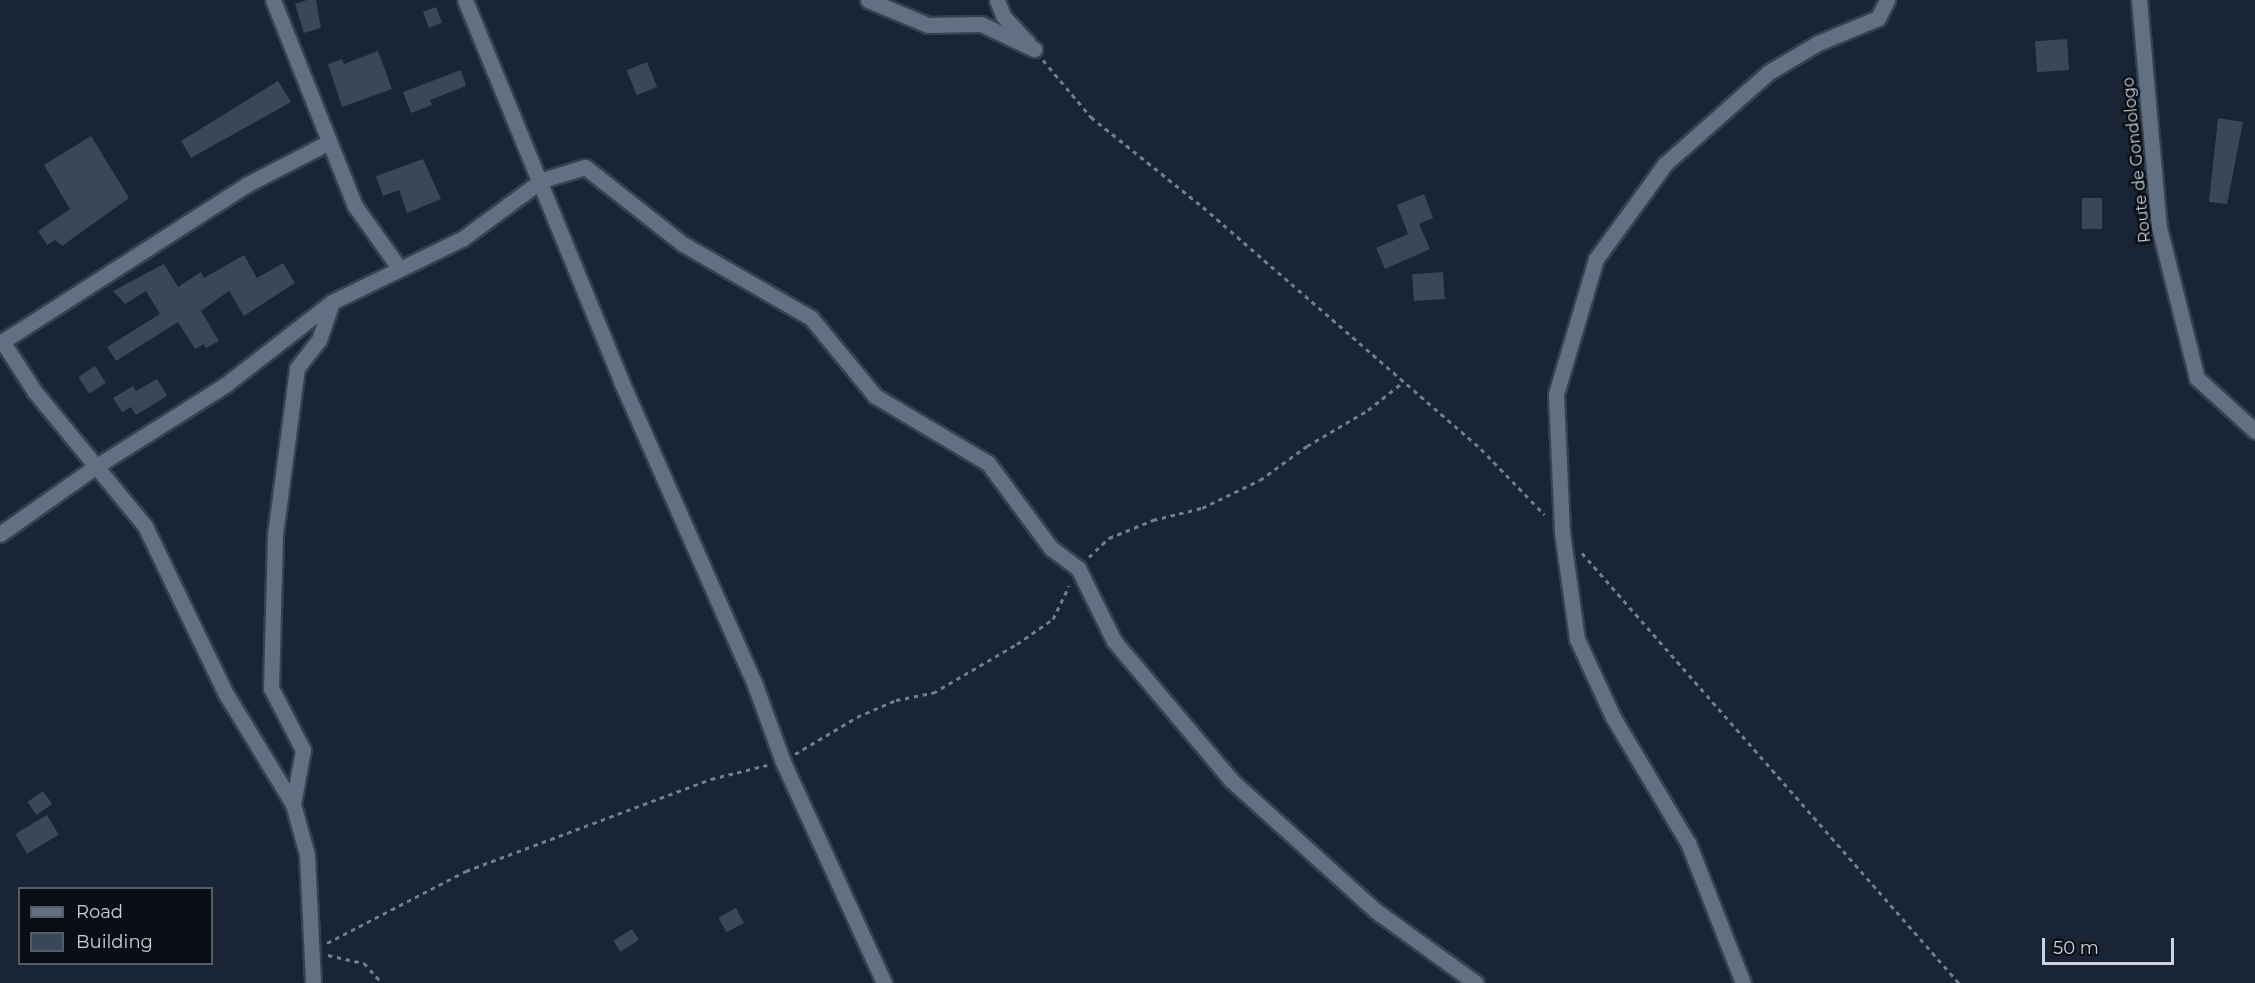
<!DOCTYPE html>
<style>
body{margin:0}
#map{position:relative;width:2255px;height:983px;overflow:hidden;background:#192535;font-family:Montserrat,sans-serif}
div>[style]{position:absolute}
.building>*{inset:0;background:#394758;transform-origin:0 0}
.path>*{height:3px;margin-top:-1.5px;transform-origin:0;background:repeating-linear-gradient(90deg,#747e8b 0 4.5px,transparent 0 9px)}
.roads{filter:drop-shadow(2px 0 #37414e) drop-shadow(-2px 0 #37414e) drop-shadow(0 2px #37414e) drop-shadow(0 -2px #37414e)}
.minor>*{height:15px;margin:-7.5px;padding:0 7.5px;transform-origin:7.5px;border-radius:7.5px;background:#617082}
span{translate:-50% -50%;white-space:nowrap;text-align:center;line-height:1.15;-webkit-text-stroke:5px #090e15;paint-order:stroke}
.street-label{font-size:16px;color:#cad2dc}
.legend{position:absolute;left:18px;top:887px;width:195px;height:78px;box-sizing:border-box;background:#090e15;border:2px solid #565c65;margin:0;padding:8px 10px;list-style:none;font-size:18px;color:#cad2dc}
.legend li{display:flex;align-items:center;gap:12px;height:30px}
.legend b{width:30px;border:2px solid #565c65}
.scale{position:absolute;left:2042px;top:938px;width:132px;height:27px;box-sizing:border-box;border:3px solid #cad2dc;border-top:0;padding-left:8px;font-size:18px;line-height:21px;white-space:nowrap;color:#cad2dc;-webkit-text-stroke:4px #090e15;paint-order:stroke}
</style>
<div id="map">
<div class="building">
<i style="clip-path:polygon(307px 0,316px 0,321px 28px,304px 33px,295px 4px)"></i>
<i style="left:436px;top:7px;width:17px;height:14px;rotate:69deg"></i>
<i style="left:2067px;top:39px;width:31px;height:32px;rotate:86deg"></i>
<i style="clip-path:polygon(378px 51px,392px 89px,342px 107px,328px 64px,342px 59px,344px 64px)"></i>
<i style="left:647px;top:62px;width:27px;height:22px;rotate:68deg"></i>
<i style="clip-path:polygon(461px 70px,466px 86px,430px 100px,432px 105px,411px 113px,403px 92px)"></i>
<i style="clip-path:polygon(278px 81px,291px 102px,191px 158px,181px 141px)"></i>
<i style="clip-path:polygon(2218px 118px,2243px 122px,2227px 204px,2209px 202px)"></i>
<i style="clip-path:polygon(91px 136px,129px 198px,62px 246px,55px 240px,47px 245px,38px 231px,70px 209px,44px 165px)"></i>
<i style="clip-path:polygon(423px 159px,441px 199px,407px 213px,399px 190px,383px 196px,376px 176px)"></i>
<i style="clip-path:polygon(1424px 194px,1433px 218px,1419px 224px,1430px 249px,1385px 269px,1376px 248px,1408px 234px,1397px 205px)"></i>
<i style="left:2082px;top:198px;width:20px;height:31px"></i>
<i style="clip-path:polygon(244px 255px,257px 278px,283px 263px,295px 283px,244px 316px,229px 291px,201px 311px,219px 341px,206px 348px,204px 344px,195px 349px,178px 322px,116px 361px,107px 347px,160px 314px,146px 291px,125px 304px,113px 291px,164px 264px,178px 287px,201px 272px,204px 278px)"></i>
<i style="left:1443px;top:272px;width:27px;height:31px;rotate:86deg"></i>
<i style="left:95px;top:366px;width:20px;height:20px;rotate:57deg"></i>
<i style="clip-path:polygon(157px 379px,167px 396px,136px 415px,131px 407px,122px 412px,113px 398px,133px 386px,136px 391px)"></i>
<i style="left:43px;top:791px;width:16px;height:19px;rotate:55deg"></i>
<i style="left:47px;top:815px;width:23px;height:37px;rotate:59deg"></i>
<i style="left:736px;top:908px;width:17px;height:20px;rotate:62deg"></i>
<i style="left:632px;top:929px;width:13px;height:22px;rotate:58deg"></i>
</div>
<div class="path">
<i style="left:1043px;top:60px;width:75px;rotate:49.9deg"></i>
<i style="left:1091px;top:117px;width:144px;rotate:38.8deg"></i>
<i style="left:1203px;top:207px;width:369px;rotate:41deg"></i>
<i style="left:1481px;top:449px;width:91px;rotate:45.9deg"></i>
<i style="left:1582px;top:553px;width:572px;rotate:48.76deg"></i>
<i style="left:1089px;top:557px;width:28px;rotate:-44deg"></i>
<i style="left:1109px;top:538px;width:48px;rotate:-22.2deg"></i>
<i style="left:1153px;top:520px;width:50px;rotate:-13.8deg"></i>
<i style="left:1202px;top:508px;width:64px;rotate:-25.8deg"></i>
<i style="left:1260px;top:480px;width:58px;rotate:-35.9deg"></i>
<i style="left:1307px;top:446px;width:71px;rotate:-30.5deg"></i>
<i style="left:1368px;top:410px;width:43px;rotate:-38.5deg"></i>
<i style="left:795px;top:754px;width:72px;rotate:-30.8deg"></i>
<i style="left:857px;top:717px;width:43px;rotate:-23.6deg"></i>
<i style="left:896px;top:700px;width:38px;rotate:-11deg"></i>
<i style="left:933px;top:693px;width:97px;rotate:-30.3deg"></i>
<i style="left:1017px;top:644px;width:44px;rotate:-34.8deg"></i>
<i style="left:1053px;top:619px;width:37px;rotate:-64deg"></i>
<i style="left:327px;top:943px;width:157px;rotate:-27.4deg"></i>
<i style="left:466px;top:871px;width:262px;rotate:-20.6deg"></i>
<i style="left:711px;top:779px;width:58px;rotate:-14deg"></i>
<i style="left:328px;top:955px;width:37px;rotate:13deg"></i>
<i style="left:364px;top:963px;width:27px;rotate:48deg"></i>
</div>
<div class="roads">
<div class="minor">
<i style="left:273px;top:0;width:222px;rotate:68.3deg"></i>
<i style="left:355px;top:206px;width:77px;rotate:54.5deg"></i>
<i style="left:465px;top:0;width:412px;rotate:67.7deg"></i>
<i style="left:621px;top:381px;width:332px;rotate:66.2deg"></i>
<i style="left:755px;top:685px;width:82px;rotate:70deg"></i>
<i style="left:783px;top:762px;width:243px;rotate:65.4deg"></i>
<i style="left:868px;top:0;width:65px;rotate:22.6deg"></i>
<i style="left:928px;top:25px;width:53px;rotate:-1.1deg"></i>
<i style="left:981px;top:24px;width:59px;rotate:25.3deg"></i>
<i style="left:997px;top:0;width:17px;rotate:69deg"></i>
<i style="left:1003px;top:16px;width:37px;rotate:47deg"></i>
<i style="left:2139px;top:0;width:228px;rotate:85deg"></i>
<i style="left:2159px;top:227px;width:156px;rotate:75.9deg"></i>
<i style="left:2197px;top:378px;width:79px;rotate:42.4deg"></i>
<i style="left:2px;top:341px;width:61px;rotate:57.1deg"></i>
<i style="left:35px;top:392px;width:173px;rotate:50.6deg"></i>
<i style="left:145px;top:526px;width:187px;rotate:64.3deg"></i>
<i style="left:226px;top:694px;width:129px;rotate:58.7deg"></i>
<i style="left:293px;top:804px;width:53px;rotate:74.6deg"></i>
<i style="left:307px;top:855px;width:128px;rotate:87.3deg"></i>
<i style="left:0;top:343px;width:292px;rotate:-32.7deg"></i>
<i style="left:246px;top:185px;width:93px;rotate:-27.4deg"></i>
<i style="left:0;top:534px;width:116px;rotate:-35.2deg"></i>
<i style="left:95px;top:467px;width:154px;rotate:-32.2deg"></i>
<i style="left:225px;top:385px;width:135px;rotate:-37.8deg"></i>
<i style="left:332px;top:302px;width:144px;rotate:-25.9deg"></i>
<i style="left:462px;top:239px;width:99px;rotate:-36.4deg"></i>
<i style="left:542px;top:180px;width:45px;rotate:-16.8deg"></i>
<i style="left:585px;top:167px;width:125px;rotate:38.2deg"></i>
<i style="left:683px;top:244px;width:148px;rotate:30deg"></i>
<i style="left:811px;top:318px;width:101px;rotate:50.6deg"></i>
<i style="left:875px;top:396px;width:131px;rotate:30.7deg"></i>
<i style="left:988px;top:463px;width:106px;rotate:53.5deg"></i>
<i style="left:1051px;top:548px;width:34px;rotate:37deg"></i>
<i style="left:1078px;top:568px;width:81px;rotate:63.7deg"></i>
<i style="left:1114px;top:641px;width:182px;rotate:49.9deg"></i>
<i style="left:1231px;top:780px;width:195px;rotate:42.1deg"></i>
<i style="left:1376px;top:911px;width:123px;rotate:35.8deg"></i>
<i style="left:293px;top:804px;width:55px;rotate:-79.5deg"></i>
<i style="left:303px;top:750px;width:70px;rotate:-117.3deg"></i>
<i style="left:271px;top:688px;width:153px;rotate:-88.5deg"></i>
<i style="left:275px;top:535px;width:168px;rotate:-82.5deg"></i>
<i style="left:297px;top:368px;width:36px;rotate:-52deg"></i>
<i style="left:319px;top:340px;width:40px;rotate:-71.1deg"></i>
<i style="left:1743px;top:983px;width:150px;rotate:-111.4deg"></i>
<i style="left:1688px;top:843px;width:147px;rotate:-120.8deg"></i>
<i style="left:1613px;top:717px;width:86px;rotate:-114.8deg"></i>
<i style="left:1577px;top:639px;width:108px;rotate:-98deg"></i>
<i style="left:1562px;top:532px;width:138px;rotate:-92.5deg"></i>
<i style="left:1556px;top:394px;width:141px;rotate:-73.5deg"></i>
<i style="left:1596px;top:259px;width:117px;rotate:-54deg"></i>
<i style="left:1665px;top:164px;width:139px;rotate:-41.5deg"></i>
<i style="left:1769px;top:72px;width:57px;rotate:-30.6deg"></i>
<i style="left:1818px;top:43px;width:65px;rotate:-22.6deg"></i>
<i style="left:1878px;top:18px;width:20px;rotate:-63deg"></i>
</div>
</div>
<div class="street-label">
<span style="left:2137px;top:160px;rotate:-96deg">Route de Gondologo</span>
</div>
<ul class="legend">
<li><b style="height:8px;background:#617082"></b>Road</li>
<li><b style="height:16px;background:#394758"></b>Building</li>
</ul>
<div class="scale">50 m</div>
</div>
